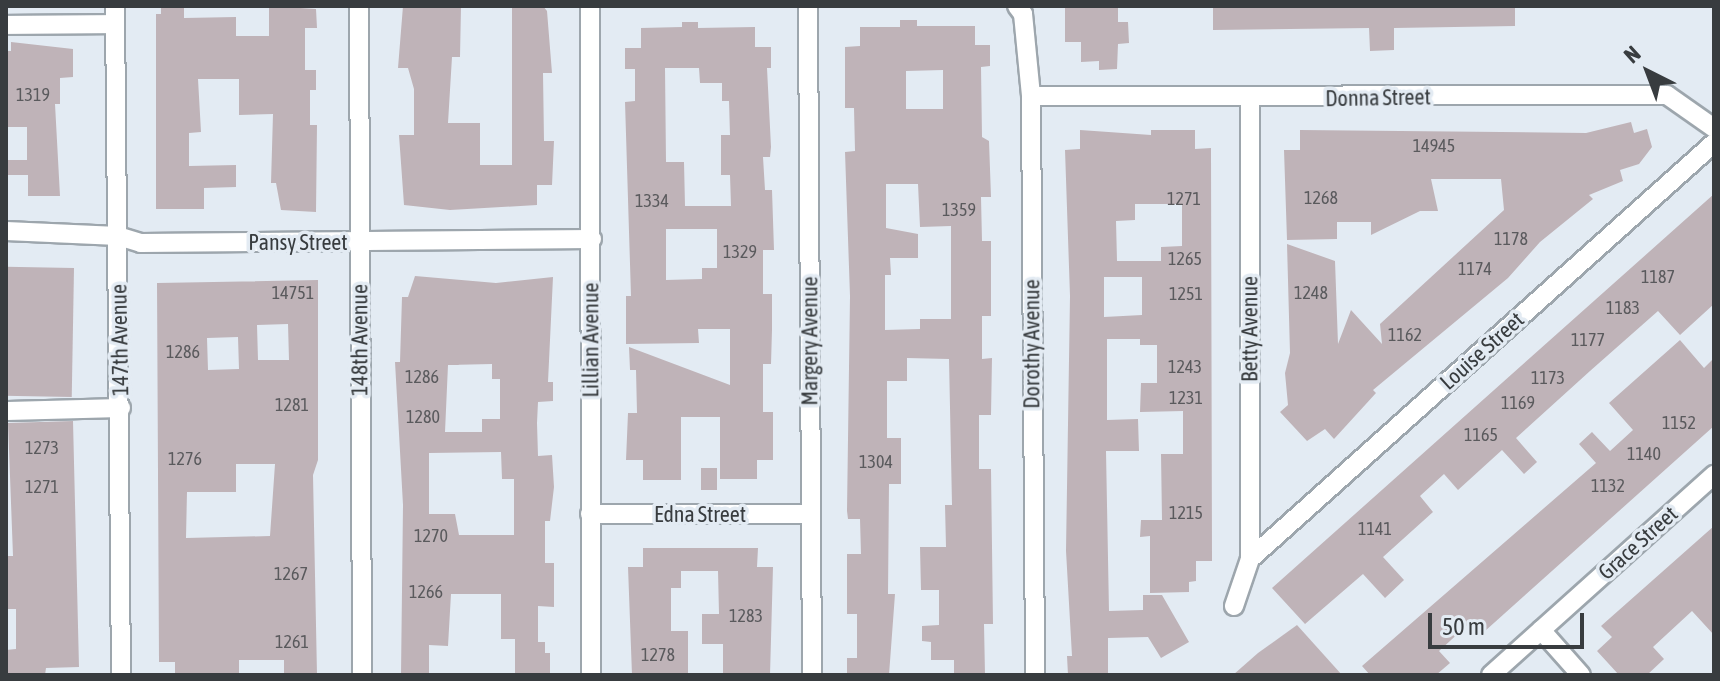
<!DOCTYPE html>
<style>
body{margin:0}
#map{position:relative;width:1720px;height:681px;overflow:hidden;background:#e3ebf3;font-family:"Asap Condensed",sans-serif}
div>[style]{position:absolute}
.building>*{inset:0;background:#bfb3b8;transform-origin:0 0}
.roads{filter:drop-shadow(2px 0 #9da6ad) drop-shadow(-2px 0 #9da6ad) drop-shadow(0 2px #9da6ad) drop-shadow(0 -2px #9da6ad)}
.minor>*{height:18px;margin:-9px;padding:0 9px;transform-origin:9px;border-radius:9px;background:#fff}
span{translate:-50% -50%;white-space:nowrap;text-align:center;line-height:1.15;-webkit-text-stroke:7px #e3ebf3;paint-order:stroke}
.number-label{font-size:18px;color:#5a5a5d}
.number-label span{-webkit-text-stroke-width:0}
.street-label{font-size:22px;color:#383c3f}
.frame{position:absolute;inset:0;border:8px solid #383c3f;pointer-events:none}
.north{position:absolute;left:1608px;top:32px;width:80px;height:80px;-webkit-text-stroke:6px #e3ebf3;paint-order:stroke;rotate:318deg;font-size:22px;font-weight:700;line-height:32px;text-align:center;color:#383c3f}
.north::after{content:'';display:block;margin:auto;width:28px;height:36px;background:#383c3f;clip-path:polygon(50% 0,100% 100%,50% 72%,0 100%)}
.scale{position:absolute;left:1428px;top:613px;width:156px;height:36px;box-sizing:border-box;border:4px solid #383c3f;border-top:0;padding-left:10px;font-size:24px;line-height:28px;white-space:nowrap;color:#383c3f;-webkit-text-stroke:6px #e3ebf3;paint-order:stroke}
</style>
<div id="map">
<div class="building">
<i style="clip-path:polygon(161px 6px,184px 6px,184px 18px,236px 17px,236px 36px,269px 36px,269px 6px,316px 9px,317px 28px,305px 28px,305px 70px,316px 70px,316px 90px,310px 90px,310px 125px,317px 125px,316px 212px,281px 210px,276px 183px,271px 183px,273px 114px,239px 115px,239px 79px,198px 79px,201px 132px,189px 133px,189px 166px,236px 165px,236px 187px,204px 188px,204px 209px,156px 209px,156px 14px,161px 14px)"></i>
<i style="clip-path:polygon(403px 6px,461px 6px,460px 57px,452px 57px,448px 123px,480px 123px,480px 165px,512px 165px,512px 6px,543px 6px,547px 11px,552px 73px,543px 73px,544px 141px,554px 141px,552px 185px,537px 185px,537px 205px,450px 210px,404px 205px,399px 135px,414px 135px,414px 89px,408px 68px,398px 68px)"></i>
<i style="clip-path:polygon(1065px 6px,1118px 6px,1118px 22px,1128px 22px,1129px 43px,1118px 44px,1117px 69px,1099px 70px,1099px 61px,1081px 62px,1081px 42px,1065px 42px)"></i>
<i style="clip-path:polygon(1213px 6px,1515px 6px,1515px 26px,1394px 28px,1394px 50px,1370px 51px,1369px 28px,1213px 30px)"></i>
<i style="clip-path:polygon(evenodd,900px 20px,917px 20px,917px 26px,975px 26px,975px 45px,990px 45px,990px 66px,981px 67px,982px 137px,989px 141px,991px 197px,981px 197px,982px 241px,991px 241px,991px 316px,982px 316px,982px 359px,992px 358px,991px 415px,979px 415px,979px 469px,991px 469px,993px 624px,984px 624px,985px 675px,954px 675px,954px 660px,931px 660px,931px 642px,922px 641px,922px 626px,939px 625px,939px 590px,921px 590px,920px 547px,946px 547px,945px 505px,952px 505px,949px 359px,907px 358px,907px 381px,887px 381px,887px 438px,901px 438px,901px 484px,889px 484px,888px 594px,895px 594px,889px 675px,847px 675px,847px 658px,857px 658px,857px 614px,847px 614px,847px 554px,861px 554px,860px 519px,848px 519px,847px 511px,850px 296px,845px 152px,855px 151px,854px 108px,845px 108px,845px 47px,860px 46px,860px 27px,900px 27px,900px 20px,943px 70px,943px 109px,906px 109px,906px 71px,943px 70px,900px 20px,886px 184px,918px 184px,920px 227px,951px 226px,951px 319px,920px 319px,920px 329px,885px 330px,885px 275px,891px 275px,890px 258px,918px 258px,918px 234px,886px 228px,886px 184px)"></i>
<i style="clip-path:polygon(evenodd,682px 22px,698px 22px,698px 28px,755px 27px,755px 47px,771px 47px,771px 68px,767px 68px,771px 147px,770px 157px,763px 157px,765px 190px,772px 190px,774px 250px,763px 250px,763px 294px,772px 294px,772px 330px,771px 364px,763px 364px,763px 412px,773px 412px,773px 460px,757px 460px,757px 479px,720px 479px,720px 417px,681px 417px,681px 480px,643px 480px,643px 460px,626px 460px,628px 413px,637px 413px,636px 370px,630px 370px,629px 347px,730px 385px,730px 329px,698px 329px,699px 343px,626px 344px,626px 296px,631px 296px,625px 102px,635px 101px,635px 69px,625px 69px,625px 48px,641px 48px,641px 28px,682px 27px,682px 22px,665px 68px,699px 68px,700px 83px,722px 83px,722px 101px,729px 101px,730px 135px,721px 135px,721px 175px,730px 175px,731px 206px,685px 206px,684px 162px,666px 162px,665px 68px,682px 22px,666px 229px,717px 229px,717px 268px,702px 268px,702px 279px,666px 280px,666px 229px)"></i>
<i style="clip-path:polygon(11px 42px,73px 49px,73px 77px,60px 78px,60px 104px,55px 104px,60px 196px,28px 196px,28px 175px,6px 175px,6px 160px,27px 160px,27px 127px,7px 127px,6px 51px,11px 51px)"></i>
<i style="clip-path:polygon(1631px 122px,1634px 133px,1647px 129px,1652px 147px,1639px 164px,1620px 170px,1623px 181px,1589px 195px,1593px 199px,1540px 242px,1508px 278px,1373px 390px,1376px 393px,1334px 439px,1325px 429px,1307px 441px,1280px 412px,1288px 405px,1285px 373px,1290px 353px,1287px 244px,1335px 261px,1338px 344px,1351px 310px,1382px 344px,1380px 324px,1504px 210px,1501px 179px,1431px 179px,1438px 211px,1420px 211px,1371px 235px,1371px 222px,1337px 222px,1337px 239px,1287px 240px,1284px 150px,1300px 150px,1300px 130px,1586px 133px)"></i>
<i style="clip-path:polygon(evenodd,1080px 130px,1151px 135px,1151px 130px,1195px 130px,1195px 149px,1211px 148px,1212px 561px,1196px 561px,1196px 581px,1189px 582px,1189px 592px,1150px 593px,1150px 536px,1140px 537px,1141px 520px,1162px 520px,1161px 454px,1183px 454px,1183px 411px,1140px 412px,1141px 383px,1157px 383px,1157px 345px,1140px 345px,1140px 339px,1107px 339px,1107px 420px,1138px 419px,1139px 451px,1106px 451px,1109px 611px,1143px 610px,1143px 595px,1162px 595px,1189px 642px,1161px 658px,1148px 637px,1108px 638px,1108px 675px,1068px 675px,1067px 656px,1072px 656px,1066px 551px,1070px 296px,1065px 150px,1080px 149px,1080px 130px,1135px 204px,1182px 204px,1182px 246px,1161px 247px,1161px 261px,1117px 261px,1116px 221px,1135px 220px,1135px 204px,1080px 130px,1104px 277px,1142px 277px,1142px 315px,1104px 317px,1104px 277px)"></i>
<i style="clip-path:polygon(1714px 194px,1714px 304px,1680px 335px,1658px 311px,1590px 371px,1516px 438px,1537px 462px,1524px 474px,1502px 450px,1458px 490px,1444px 474px,1420px 496px,1433px 512px,1383px 557px,1404px 580px,1385px 598px,1363px 574px,1305px 624px,1272px 588px)"></i>
<i style="left:74px;top:268px;width:129px;height:68px;rotate:91deg"></i>
<i style="clip-path:polygon(evenodd,415px 276px,496px 283px,553px 277px,548px 382px,553px 382px,553px 401px,538px 402px,537px 423px,538px 456px,552px 455px,554px 487px,550px 521px,545px 521px,545px 563px,554px 563px,554px 607px,538px 606px,538px 642px,545px 642px,545px 653px,550px 653px,550px 675px,515px 675px,515px 639px,501px 639px,501px 594px,451px 594px,448px 646px,429px 645px,429px 675px,401px 675px,403px 505px,395px 362px,400px 362px,402px 297px,408px 297px,415px 276px,492px 364px,492px 379px,500px 379px,500px 419px,482px 419px,482px 432px,445px 432px,448px 365px,492px 364px,415px 276px,501px 452px,502px 479px,514px 479px,514px 535px,459px 535px,455px 514px,429px 514px,429px 453px,501px 452px)"></i>
<i style="clip-path:polygon(evenodd,318px 280px,318px 460px,313px 475px,317px 675px,284px 675px,284px 660px,239px 660px,239px 675px,175px 675px,175px 662px,159px 662px,157px 283px,318px 280px,288px 324px,289px 360px,258px 360px,257px 325px,288px 324px,318px 280px,238px 337px,239px 369px,208px 370px,207px 338px,238px 337px,318px 280px,236px 464px,275px 464px,270px 536px,186px 538px,187px 492px,236px 492px,236px 464px)"></i>
<i style="clip-path:polygon(1680px 340px,1704px 368px,1714px 358px,1714px 426px,1485px 631px,1474px 619px,1439px 651px,1450px 663px,1436px 675px,1370px 675px,1362px 666px,1596px 463px,1579px 444px,1592px 432px,1610px 451px,1633px 430px,1609px 403px)"></i>
<i style="clip-path:polygon(73px 421px,79px 667px,46px 668px,45px 675px,6px 675px,6px 650px,16px 649px,16px 609px,6px 609px,6px 556px,13px 556px,8px 423px)"></i>
<i style="left:701px;top:468px;width:16px;height:22px"></i>
<i style="clip-path:polygon(1714px 526px,1714px 635px,1692px 611px,1653px 647px,1664px 659px,1647px 675px,1619px 675px,1597px 651px,1612px 637px,1601px 626px)"></i>
<i style="clip-path:polygon(643px 548px,758px 548px,757px 567px,773px 567px,770px 675px,723px 675px,723px 644px,702px 644px,702px 614px,719px 614px,718px 571px,681px 571px,681px 588px,671px 588px,671px 631px,688px 631px,688px 675px,632px 675px,628px 567px,643px 567px)"></i>
<i style="clip-path:polygon(1297px 625px,1342px 675px,1233px 675px,1258px 653px)"></i>
</div>
<div class="roads">
<div class="minor">
<i style="left:115px;top:6px;width:669px;rotate:89.49deg"></i>
<i style="left:359px;top:6px;width:669px;rotate:89.74deg"></i>
<i style="left:590px;top:6px;width:669px;rotate:89.91deg"></i>
<i style="left:808px;top:6px;width:669px;rotate:89.66deg"></i>
<i style="left:1017px;top:6px;width:10px;rotate:53deg"></i>
<i style="left:1023px;top:14px;width:82px;rotate:84.4deg"></i>
<i style="left:1031px;top:96px;width:579px;rotate:89.6deg"></i>
<i style="left:6px;top:25px;width:109px;rotate:-0.5deg"></i>
<i style="left:1031px;top:96px;width:636px;rotate:-0.09deg"></i>
<i style="left:1667px;top:95px;width:57px;rotate:35.1deg"></i>
<i style="left:6px;top:231px;width:112px;rotate:2.6deg"></i>
<i style="left:118px;top:236px;width:24px;rotate:17deg"></i>
<i style="left:141px;top:243px;width:451px;rotate:-0.5deg"></i>
<i style="left:6px;top:411px;width:115px;rotate:-1.5deg"></i>
<i style="left:590px;top:514px;width:221px"></i>
<i style="left:1250px;top:559px;width:623px;rotate:-41.88deg"></i>
<i style="left:1234px;top:606px;width:50px;rotate:-71.2deg"></i>
<i style="left:1250px;top:559px;width:460px;rotate:-90deg"></i>
<i style="left:1541px;top:630px;width:60px;rotate:48.4deg"></i>
<i style="left:1491px;top:675px;width:300px;rotate:-41.9deg"></i>
</div>
</div>
<div class="number-label">
<span style="left:33px;top:95px">1319</span>
<span style="left:1434px;top:146px">14945</span>
<span style="left:1321px;top:198px">1268</span>
<span style="left:1184px;top:199px">1271</span>
<span style="left:652px;top:201px">1334</span>
<span style="left:959px;top:210px">1359</span>
<span style="left:1511px;top:239px">1178</span>
<span style="left:740px;top:252px">1329</span>
<span style="left:1185px;top:259px">1265</span>
<span style="left:1475px;top:269px">1174</span>
<span style="left:1658px;top:277px">1187</span>
<span style="left:293px;top:293px">14751</span>
<span style="left:1311px;top:293px">1248</span>
<span style="left:1186px;top:294px">1251</span>
<span style="left:1623px;top:308px">1183</span>
<span style="left:1405px;top:335px">1162</span>
<span style="left:1588px;top:340px">1177</span>
<span style="left:183px;top:352px">1286</span>
<span style="left:1185px;top:367px">1243</span>
<span style="left:422px;top:377px">1286</span>
<span style="left:1548px;top:378px">1173</span>
<span style="left:1186px;top:398px">1231</span>
<span style="left:1518px;top:403px">1169</span>
<span style="left:292px;top:405px">1281</span>
<span style="left:423px;top:417px">1280</span>
<span style="left:1679px;top:423px">1152</span>
<span style="left:1481px;top:435px">1165</span>
<span style="left:42px;top:448px">1273</span>
<span style="left:1644px;top:454px">1140</span>
<span style="left:185px;top:459px">1276</span>
<span style="left:876px;top:462px">1304</span>
<span style="left:1608px;top:486px">1132</span>
<span style="left:42px;top:487px">1271</span>
<span style="left:1186px;top:513px">1215</span>
<span style="left:1375px;top:529px">1141</span>
<span style="left:431px;top:536px">1270</span>
<span style="left:291px;top:574px">1267</span>
<span style="left:426px;top:592px">1266</span>
<span style="left:746px;top:616px">1283</span>
<span style="left:292px;top:642px">1261</span>
<span style="left:658px;top:655px">1278</span>
</div>
<div class="street-label">
<span style="left:1378px;top:98px;rotate:-1deg">Donna Street</span>
<span style="left:298px;top:243px">Pansy Street</span>
<span style="left:1250px;top:329px;rotate:-90deg">Betty Avenue</span>
<span style="left:120px;top:340px;rotate:-91deg">147th Avenue</span>
<span style="left:360px;top:340px;rotate:-90deg">148th Avenue</span>
<span style="left:591px;top:340px;rotate:-90deg">Lillian Avenue</span>
<span style="left:810px;top:341px;rotate:-90deg">Margery Avenue</span>
<span style="left:1032px;top:344px;rotate:-90deg">Dorothy Avenue</span>
<span style="left:1482px;top:351px;rotate:-42deg">Louise Street</span>
<span style="left:700px;top:515px">Edna Street</span>
<span style="left:1638px;top:543px;rotate:-42deg">Grace Street</span>
</div>
<div class="frame"></div>
<div class="north">N</div>
<div class="scale">50 m</div>
</div>
